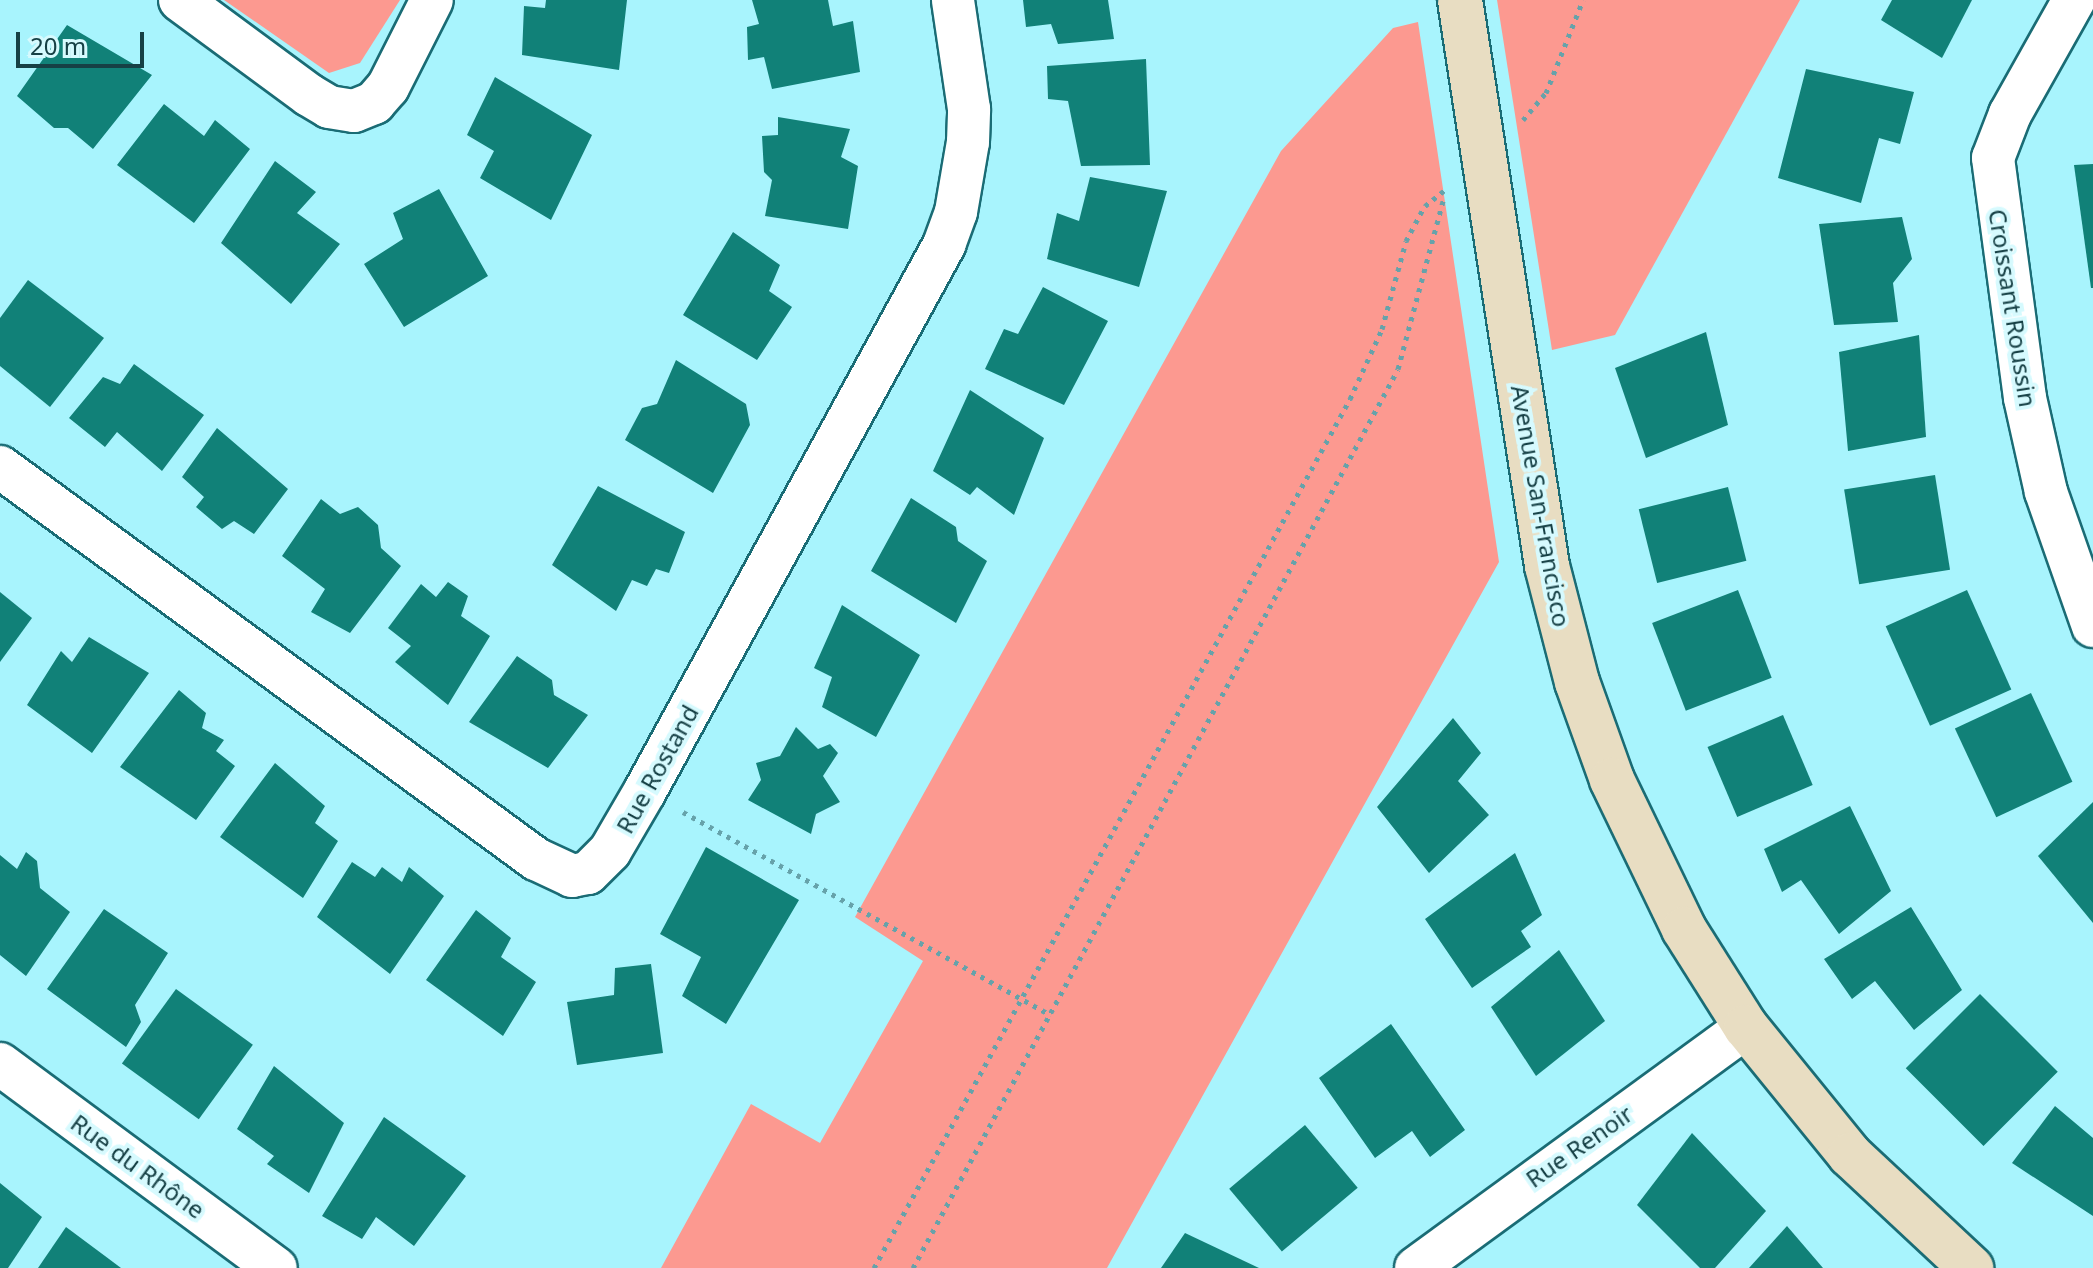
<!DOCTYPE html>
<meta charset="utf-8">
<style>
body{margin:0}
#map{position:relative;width:2093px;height:1268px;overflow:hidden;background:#a8f4fd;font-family:"Noto Sans",sans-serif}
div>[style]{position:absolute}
.green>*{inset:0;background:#fc9990}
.building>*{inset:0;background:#118178;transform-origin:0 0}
.path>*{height:5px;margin-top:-2.5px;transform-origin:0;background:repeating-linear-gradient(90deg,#66a2aa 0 4px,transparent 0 10px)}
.roads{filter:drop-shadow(2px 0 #1a6c75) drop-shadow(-2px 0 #1a6c75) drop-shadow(0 2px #1a6c75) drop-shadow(0 -2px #1a6c75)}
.street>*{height:42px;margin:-21px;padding:0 21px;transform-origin:21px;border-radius:21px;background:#fff}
.secondary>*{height:44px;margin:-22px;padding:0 22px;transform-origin:22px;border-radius:22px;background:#e8ddc2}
span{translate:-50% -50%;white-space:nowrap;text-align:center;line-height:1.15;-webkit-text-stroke:8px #d6fafe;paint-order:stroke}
.street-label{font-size:24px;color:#164045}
.scale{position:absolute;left:16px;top:32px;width:128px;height:36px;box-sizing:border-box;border:4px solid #164045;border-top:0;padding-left:10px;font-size:24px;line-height:28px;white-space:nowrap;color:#164045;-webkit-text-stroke:6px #d6fafe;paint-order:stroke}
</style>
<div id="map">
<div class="green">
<i style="clip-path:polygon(224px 0,400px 0,360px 63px,329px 73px)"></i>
<i style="clip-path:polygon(1497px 0,1800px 0,1615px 335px,1552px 350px)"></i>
<i style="clip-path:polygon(1418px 22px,1499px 562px,1107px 1268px,661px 1268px,751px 1104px,820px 1143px,923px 961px,855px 917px,1281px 151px,1393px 28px)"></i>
</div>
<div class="building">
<i style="clip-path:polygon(546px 0,627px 0,619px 70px,522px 55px,524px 6px,545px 8px)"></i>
<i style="clip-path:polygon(752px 0,828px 0,833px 26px,853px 21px,860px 72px,772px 89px,764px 57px,748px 60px,747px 27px,759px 24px)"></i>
<i style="clip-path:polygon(1023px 0,1108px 0,1114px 39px,1058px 44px,1051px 24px,1026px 27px)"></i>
<i style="clip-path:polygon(1892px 0,1972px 0,1942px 58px,1881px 20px)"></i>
<i style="clip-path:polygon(67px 25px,152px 75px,93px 149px,68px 128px,54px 128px,17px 96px)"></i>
<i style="clip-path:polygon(1146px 59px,1150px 165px,1081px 166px,1068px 101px,1048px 99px,1047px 66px)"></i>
<i style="clip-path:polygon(1806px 69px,1914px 92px,1900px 144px,1879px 138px,1861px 203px,1778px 178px)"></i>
<i style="clip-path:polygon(495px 77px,592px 135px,551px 220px,480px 178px,494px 151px,467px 135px)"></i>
<i style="clip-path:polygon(164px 104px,204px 136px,215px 120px,250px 149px,194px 223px,117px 165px)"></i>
<i style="clip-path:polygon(778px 117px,850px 129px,841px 157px,858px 166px,848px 229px,765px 216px,772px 180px,764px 172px,762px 136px,778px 135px)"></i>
<i style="clip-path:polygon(275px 161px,316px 192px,297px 213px,340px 244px,291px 304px,221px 243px)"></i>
<i style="clip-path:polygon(2093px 164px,2093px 288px,2091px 288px,2074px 165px)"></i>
<i style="clip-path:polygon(1090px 177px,1167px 191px,1139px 287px,1047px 259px,1057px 213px,1079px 221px)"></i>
<i style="clip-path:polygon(439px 189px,488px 276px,404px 327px,364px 264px,403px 239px,393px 213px)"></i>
<i style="clip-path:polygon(1902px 217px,1912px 259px,1893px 283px,1898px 322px,1834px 325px,1819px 224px)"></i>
<i style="clip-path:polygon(733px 232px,780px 265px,769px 291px,792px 307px,757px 360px,683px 315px)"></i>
<i style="clip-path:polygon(28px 280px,104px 338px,50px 407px,0 366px,0 318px)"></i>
<i style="clip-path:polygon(1043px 287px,1108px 321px,1064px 405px,985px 369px,1004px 329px,1018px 334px)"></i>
<i style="clip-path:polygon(1706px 332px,1728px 425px,1646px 458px,1615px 368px)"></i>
<i style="clip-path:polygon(1919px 335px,1926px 437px,1848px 451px,1839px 352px)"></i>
<i style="clip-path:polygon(676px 360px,746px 404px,750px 425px,713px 493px,625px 440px,642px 408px,657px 404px)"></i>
<i style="clip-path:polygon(134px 364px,204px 415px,162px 471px,117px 432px,105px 447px,69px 418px,103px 377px,120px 384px)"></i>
<i style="clip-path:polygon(970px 390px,1044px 438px,1014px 515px,977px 487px,970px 495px,933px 471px)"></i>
<i style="clip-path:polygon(217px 428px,288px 489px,254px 534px,234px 521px,222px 529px,196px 507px,204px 497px,182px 477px)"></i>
<i style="left:1935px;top:475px;width:96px;height:92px;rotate:81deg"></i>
<i style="clip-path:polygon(598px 486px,685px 532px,669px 573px,656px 569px,647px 586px,632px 580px,616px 611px,552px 565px)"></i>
<i style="left:1728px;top:487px;width:76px;height:92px;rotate:76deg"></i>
<i style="clip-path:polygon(911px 498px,956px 527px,958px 541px,987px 561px,956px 623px,871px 571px)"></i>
<i style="clip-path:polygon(321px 499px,340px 514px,358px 507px,378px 525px,381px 548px,401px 566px,350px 633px,311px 612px,325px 589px,282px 556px)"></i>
<i style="clip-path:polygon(448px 582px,468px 596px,461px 616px,490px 636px,448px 705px,395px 662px,411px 646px,388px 628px,421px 584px,436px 597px)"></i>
<i style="left:1738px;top:590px;width:94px;height:92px;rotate:69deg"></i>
<i style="left:1967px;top:590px;width:109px;height:89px;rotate:66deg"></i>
<i style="clip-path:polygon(0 592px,32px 618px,0 662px)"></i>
<i style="clip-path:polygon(842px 605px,920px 655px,876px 737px,822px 707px,832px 677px,814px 668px)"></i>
<i style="clip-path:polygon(89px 637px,149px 673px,92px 753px,27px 705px,61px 651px,72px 662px)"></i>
<i style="clip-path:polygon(517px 656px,552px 680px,554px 695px,588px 715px,548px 768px,469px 722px)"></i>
<i style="clip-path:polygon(179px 690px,206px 713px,202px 728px,224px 740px,216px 751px,235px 766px,196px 820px,120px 767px)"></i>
<i style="left:2031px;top:693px;width:98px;height:84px;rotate:65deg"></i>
<i style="left:1783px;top:715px;width:76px;height:82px;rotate:67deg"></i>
<i style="clip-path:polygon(1453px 718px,1481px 753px,1458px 781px,1489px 815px,1429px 873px,1377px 807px)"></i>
<i style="clip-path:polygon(796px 727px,818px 749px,830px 744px,838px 753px,823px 776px,840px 802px,816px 814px,811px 834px,748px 800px,761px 780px,756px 763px,780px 756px)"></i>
<i style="clip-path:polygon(275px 763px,325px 806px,315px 823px,338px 841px,303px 898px,220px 837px)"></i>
<i style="clip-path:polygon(2093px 802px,2093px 923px,2038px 856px)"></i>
<i style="clip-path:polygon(1850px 806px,1891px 891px,1839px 934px,1801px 880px,1782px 892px,1764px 849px)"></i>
<i style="clip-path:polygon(706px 847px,799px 900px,726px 1024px,682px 996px,701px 957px,660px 934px)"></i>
<i style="clip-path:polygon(26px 852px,37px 861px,40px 888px,70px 912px,26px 976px,0 955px,0 855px,17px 869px)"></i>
<i style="clip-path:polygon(1515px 853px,1542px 915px,1521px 931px,1531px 947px,1472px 988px,1425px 919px)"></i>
<i style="clip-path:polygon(352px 862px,375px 877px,382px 867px,402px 882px,409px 867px,444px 896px,390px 974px,317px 917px)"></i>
<i style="clip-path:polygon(1911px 907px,1962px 990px,1914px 1030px,1875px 981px,1852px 999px,1824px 959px)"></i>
<i style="clip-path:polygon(104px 909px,168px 953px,135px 1005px,141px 1022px,126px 1047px,47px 989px)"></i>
<i style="clip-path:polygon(476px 910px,511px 938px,501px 957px,536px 982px,503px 1036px,426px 980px)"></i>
<i style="clip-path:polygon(1559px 950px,1605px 1021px,1536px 1076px,1491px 1007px)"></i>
<i style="clip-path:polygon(651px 964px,663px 1053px,577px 1065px,567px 1002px,614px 995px,615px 968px)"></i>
<i style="left:176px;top:989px;width:95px;height:92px;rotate:36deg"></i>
<i style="left:1980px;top:994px;width:110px;height:105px;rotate:45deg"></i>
<i style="clip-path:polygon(1391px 1024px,1465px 1130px,1430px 1157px,1412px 1131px,1375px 1158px,1319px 1078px)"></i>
<i style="clip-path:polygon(274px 1066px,344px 1123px,309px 1193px,267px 1164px,274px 1156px,237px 1129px)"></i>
<i style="clip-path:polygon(2055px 1106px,2093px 1138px,2093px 1216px,2012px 1163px)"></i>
<i style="clip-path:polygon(384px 1117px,466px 1176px,414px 1246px,376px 1217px,362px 1239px,322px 1216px)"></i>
<i style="left:1305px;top:1125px;width:82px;height:99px;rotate:50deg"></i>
<i style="clip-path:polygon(1692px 1133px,1766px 1211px,1715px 1268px,1700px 1268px,1637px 1205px)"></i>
<i style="clip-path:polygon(0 1183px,42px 1217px,8px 1268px,0 1268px)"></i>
<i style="clip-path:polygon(1787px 1226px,1823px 1268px,1749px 1268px)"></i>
<i style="clip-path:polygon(66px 1227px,109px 1259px,121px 1268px,38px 1268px)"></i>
<i style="clip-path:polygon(1185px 1233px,1259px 1268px,1161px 1268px)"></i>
</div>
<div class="path">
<i style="left:1523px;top:120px;width:35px;rotate:-50deg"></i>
<i style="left:1546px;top:93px;width:100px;rotate:-68.3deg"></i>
<i style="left:683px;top:812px;width:420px;rotate:28.9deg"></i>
<i style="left:874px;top:1268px;width:991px;rotate:-61.29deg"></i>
<i style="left:1350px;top:399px;width:77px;rotate:-65.4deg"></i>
<i style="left:1382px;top:329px;width:91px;rotate:-74.7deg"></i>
<i style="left:1406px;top:241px;width:40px;rotate:-62deg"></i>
<i style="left:1425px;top:206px;width:28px;rotate:-39deg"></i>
<i style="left:913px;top:1268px;width:1021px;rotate:-61.65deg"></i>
<i style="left:1398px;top:369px;width:178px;rotate:-75deg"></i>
</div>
<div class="roads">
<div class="street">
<i style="left:180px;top:0;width:160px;rotate:36.4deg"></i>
<i style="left:309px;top:95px;width:23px;rotate:31deg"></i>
<i style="left:329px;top:107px;width:25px;rotate:9deg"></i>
<i style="left:354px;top:111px;width:22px;rotate:-22deg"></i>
<i style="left:374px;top:103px;width:21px;rotate:-49deg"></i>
<i style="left:388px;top:87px;width:97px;rotate:-63.2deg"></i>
<i style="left:2074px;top:0;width:131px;rotate:119.3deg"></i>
<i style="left:2010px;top:114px;width:47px;rotate:111.1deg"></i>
<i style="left:1993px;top:158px;width:242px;rotate:82.4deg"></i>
<i style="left:2025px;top:398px;width:96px;rotate:77.4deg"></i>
<i style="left:2046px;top:492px;width:142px;rotate:70.7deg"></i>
<i style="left:0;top:467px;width:664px;rotate:36.18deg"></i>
<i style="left:536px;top:859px;width:40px;rotate:25deg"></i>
<i style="left:572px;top:876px;width:16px;rotate:-11deg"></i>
<i style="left:588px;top:873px;width:31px;rotate:-45deg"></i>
<i style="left:610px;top:851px;width:69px;rotate:-59.7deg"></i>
<i style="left:645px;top:791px;width:623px;rotate:-61.29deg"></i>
<i style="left:944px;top:245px;width:35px;rotate:-70deg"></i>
<i style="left:956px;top:212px;width:71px;rotate:-80.3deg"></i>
<i style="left:968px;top:142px;width:33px;rotate:-88deg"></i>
<i style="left:969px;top:109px;width:110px;rotate:-98.4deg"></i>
<i style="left:0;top:1064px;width:343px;rotate:36.5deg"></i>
<i style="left:1416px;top:1268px;width:409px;rotate:-36.1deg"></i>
</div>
<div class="secondary">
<i style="left:1460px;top:0;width:573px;rotate:81.26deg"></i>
<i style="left:1547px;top:566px;width:120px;rotate:75.5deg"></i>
<i style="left:1577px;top:682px;width:104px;rotate:70.3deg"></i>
<i style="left:1612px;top:780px;width:165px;rotate:64.2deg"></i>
<i style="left:1684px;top:929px;width:116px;rotate:57.7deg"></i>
<i style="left:1746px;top:1027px;width:165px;rotate:50.9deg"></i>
<i style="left:1850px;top:1155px;width:166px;rotate:43deg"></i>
</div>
</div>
<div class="street-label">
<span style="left:2013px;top:308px;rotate:81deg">Croissant Roussin</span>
<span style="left:1541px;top:506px;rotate:80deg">Avenue San-Francisco</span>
<span style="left:657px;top:769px;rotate:-61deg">Rue Rostand</span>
<span style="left:1579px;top:1146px;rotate:-35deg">Rue Renoir</span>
<span style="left:138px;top:1166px;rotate:36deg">Rue du Rhône</span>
</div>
<div class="scale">20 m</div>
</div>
